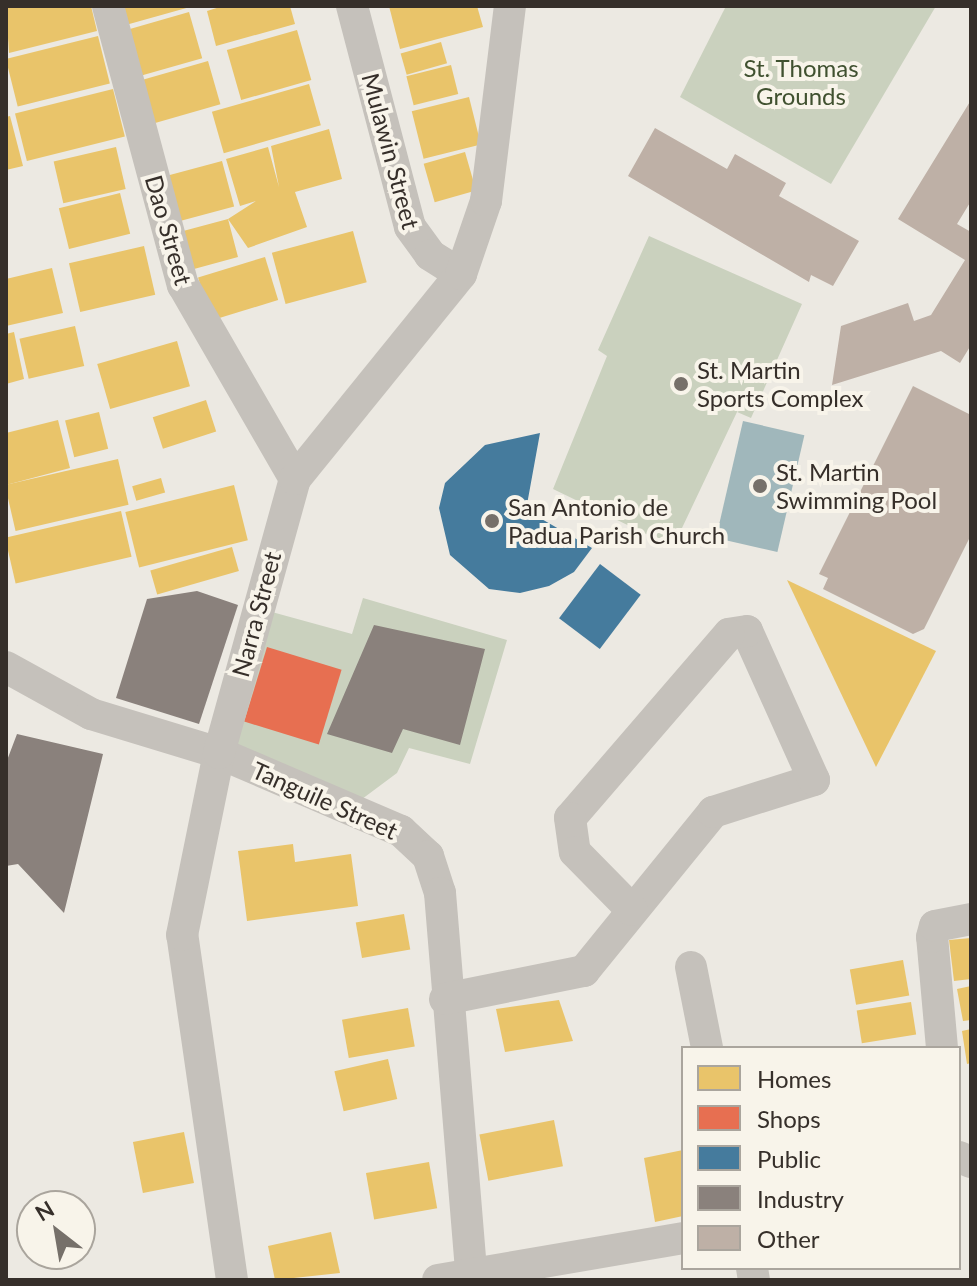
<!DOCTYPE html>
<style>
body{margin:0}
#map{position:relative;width:977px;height:1286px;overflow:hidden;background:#ece9e2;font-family:Lato,sans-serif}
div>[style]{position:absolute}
.green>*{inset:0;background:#cad1be}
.water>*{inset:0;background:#a0b7bb;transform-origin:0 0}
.homes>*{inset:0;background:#e9c46a;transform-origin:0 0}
.shops>*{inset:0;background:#e76f51;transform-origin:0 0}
.public>*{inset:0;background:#457b9d;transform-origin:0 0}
.industry>*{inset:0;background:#8a817c}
.building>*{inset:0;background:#beb0a6}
.minor>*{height:32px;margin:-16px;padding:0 16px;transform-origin:16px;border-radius:16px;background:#c5c1bb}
.dots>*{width:22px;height:22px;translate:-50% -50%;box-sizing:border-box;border:4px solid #f8f4ea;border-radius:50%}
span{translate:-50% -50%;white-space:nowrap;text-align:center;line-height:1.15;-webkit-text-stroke:8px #f8f4ea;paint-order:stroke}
.park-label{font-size:24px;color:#405130}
.street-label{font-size:24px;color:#362f2a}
.poi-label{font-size:24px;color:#362f2a}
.left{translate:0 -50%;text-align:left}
.frame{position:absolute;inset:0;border:8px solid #362f2a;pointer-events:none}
.legend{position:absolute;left:681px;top:1046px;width:280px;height:224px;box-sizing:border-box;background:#f8f4ea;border:2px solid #aaa59d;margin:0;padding:10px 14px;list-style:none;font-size:24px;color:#362f2a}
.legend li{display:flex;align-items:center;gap:16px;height:40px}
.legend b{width:40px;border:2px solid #aaa59d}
.north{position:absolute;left:16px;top:1190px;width:80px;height:80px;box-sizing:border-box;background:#f8f4ea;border:2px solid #aaa59d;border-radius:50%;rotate:329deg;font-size:22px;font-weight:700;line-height:32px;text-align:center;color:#362f2a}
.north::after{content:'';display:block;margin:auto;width:28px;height:36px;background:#76706a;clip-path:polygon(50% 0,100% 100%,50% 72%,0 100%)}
</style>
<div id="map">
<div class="green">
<i style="clip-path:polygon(726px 6px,936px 6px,831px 184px,680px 97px)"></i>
<i style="clip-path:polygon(649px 236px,802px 304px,751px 418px,737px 412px,673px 547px,553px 489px,607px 356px,598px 350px)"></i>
<i style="clip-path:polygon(363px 598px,507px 640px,470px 764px,409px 748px,397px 773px,358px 802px,221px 743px,261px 609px,352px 634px)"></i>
</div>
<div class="water">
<i style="left:743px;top:421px;width:63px;height:120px;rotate:13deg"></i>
</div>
<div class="homes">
<i style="clip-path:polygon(91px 6px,97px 31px,9px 53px,6px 7px)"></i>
<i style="clip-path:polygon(109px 6px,190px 6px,190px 7px,115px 28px)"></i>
<i style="clip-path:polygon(223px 6px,290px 6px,295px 24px,216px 46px,207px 11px)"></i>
<i style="clip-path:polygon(389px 6px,477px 6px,483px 27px,400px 49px)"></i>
<i style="left:189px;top:12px;width:48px;height:75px;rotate:74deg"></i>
<i style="left:297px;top:30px;width:52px;height:73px;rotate:74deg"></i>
<i style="left:98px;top:36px;width:49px;height:95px;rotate:76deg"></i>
<i style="left:441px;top:42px;width:22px;height:42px;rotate:74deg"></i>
<i style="left:208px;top:61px;width:45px;height:76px;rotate:74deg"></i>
<i style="left:451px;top:65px;width:30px;height:46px;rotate:76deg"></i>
<i style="left:309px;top:84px;width:43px;height:101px;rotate:74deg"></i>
<i style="left:113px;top:89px;width:49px;height:101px;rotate:76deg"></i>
<i style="left:469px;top:97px;width:49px;height:59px;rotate:76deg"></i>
<i style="clip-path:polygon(10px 116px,23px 166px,6px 170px,6px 117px)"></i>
<i style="clip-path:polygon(329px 129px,342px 179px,295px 192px,307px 227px,248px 248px,228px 219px,238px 257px,183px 272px,172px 234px,228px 219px,256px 201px,240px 206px,226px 159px,268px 147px,279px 187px,271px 146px)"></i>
<i style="left:116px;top:147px;width:43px;height:64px;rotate:77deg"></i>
<i style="left:465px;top:152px;width:40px;height:43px;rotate:74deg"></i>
<i style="left:222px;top:161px;width:47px;height:55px;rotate:75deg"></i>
<i style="left:120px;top:193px;width:42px;height:63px;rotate:76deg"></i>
<i style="left:353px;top:231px;width:53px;height:84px;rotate:75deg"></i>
<i style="left:144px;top:246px;width:50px;height:77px;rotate:77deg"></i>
<i style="left:265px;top:257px;width:45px;height:70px;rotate:73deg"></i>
<i style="clip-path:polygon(52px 268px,63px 313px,6px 326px,6px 279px)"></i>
<i style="left:75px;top:326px;width:41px;height:57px;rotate:77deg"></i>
<i style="clip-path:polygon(14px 332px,24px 379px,6px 384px,6px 334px)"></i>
<i style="left:177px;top:341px;width:47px;height:83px;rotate:74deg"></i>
<i style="left:206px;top:400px;width:33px;height:56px;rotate:72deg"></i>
<i style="left:99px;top:412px;width:38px;height:35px;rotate:76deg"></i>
<i style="clip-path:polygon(58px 420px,70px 468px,6px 485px,6px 433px)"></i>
<i style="left:118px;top:459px;width:47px;height:116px;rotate:77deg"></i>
<i style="left:161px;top:478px;width:15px;height:30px;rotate:74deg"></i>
<i style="left:234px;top:485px;width:57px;height:112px;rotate:76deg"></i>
<i style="left:121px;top:511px;width:47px;height:119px;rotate:77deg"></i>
<i style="left:232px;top:547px;width:25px;height:85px;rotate:74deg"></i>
<i style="clip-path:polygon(787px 580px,936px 651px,876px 767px)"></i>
<i style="clip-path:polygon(293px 844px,295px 862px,351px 854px,358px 906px,247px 921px,238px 851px)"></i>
<i style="left:404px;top:914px;width:36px;height:49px;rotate:80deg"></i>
<i style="clip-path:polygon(971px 938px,971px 979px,954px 981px,949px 940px)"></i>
<i style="left:903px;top:960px;width:36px;height:54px;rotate:80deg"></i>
<i style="clip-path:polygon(971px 986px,971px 1020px,963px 1021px,957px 989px)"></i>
<i style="clip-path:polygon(559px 1000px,573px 1041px,505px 1052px,496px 1009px)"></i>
<i style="left:911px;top:1002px;width:33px;height:55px;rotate:81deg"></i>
<i style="left:408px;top:1008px;width:39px;height:67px;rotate:80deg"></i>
<i style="clip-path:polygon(971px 1029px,971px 1063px,967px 1064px,962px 1031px)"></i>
<i style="left:388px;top:1059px;width:41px;height:55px;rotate:77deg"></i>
<i style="left:554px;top:1120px;width:47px;height:76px;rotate:79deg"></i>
<i style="left:184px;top:1132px;width:52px;height:52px;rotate:79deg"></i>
<i style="clip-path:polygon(683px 1150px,683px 1216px,655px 1222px,644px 1158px)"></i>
<i style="left:429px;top:1162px;width:47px;height:64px;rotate:80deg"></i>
<i style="clip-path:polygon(331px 1232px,340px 1273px,275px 1280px,268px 1246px)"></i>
</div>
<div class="shops">
<i style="left:267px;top:647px;width:78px;height:78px;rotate:17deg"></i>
</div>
<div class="public">
<i style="clip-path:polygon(540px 433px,526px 510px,592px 548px,574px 572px,549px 586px,520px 593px,489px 589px,450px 555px,439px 508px,445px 483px,485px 445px)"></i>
<i style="left:600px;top:564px;width:51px;height:68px;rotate:37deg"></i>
</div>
<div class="industry">
<i style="clip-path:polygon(197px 591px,238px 605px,199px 724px,116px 698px,147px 599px)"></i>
<i style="clip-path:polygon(374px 625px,485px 649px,460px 745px,403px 729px,392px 753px,327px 734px)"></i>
<i style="clip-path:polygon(17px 734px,103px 754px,64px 913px,18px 864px,6px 866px,6px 763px)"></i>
</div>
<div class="building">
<i style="clip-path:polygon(971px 100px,971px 201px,957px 224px,971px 232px,971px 345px,960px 363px,941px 351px,832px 385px,841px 326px,908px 303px,914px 321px,931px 315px,965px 260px,898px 219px)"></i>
<i style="clip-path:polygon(655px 128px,727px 169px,735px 154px,786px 183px,779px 196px,859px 241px,833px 286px,811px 275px,809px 282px,628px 176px)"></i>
<i style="clip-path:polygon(913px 386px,971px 415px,971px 535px,924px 629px,913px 634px,823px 589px,828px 578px,819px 574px)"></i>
</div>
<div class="minor">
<i style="left:108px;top:6px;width:289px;rotate:75deg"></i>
<i style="left:183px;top:285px;width:224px;rotate:60deg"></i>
<i style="left:352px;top:6px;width:228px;rotate:75.3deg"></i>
<i style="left:410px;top:227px;width:34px;rotate:54deg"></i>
<i style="left:430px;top:255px;width:36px;rotate:32deg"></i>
<i style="left:6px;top:667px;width:97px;rotate:28.9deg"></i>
<i style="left:91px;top:714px;width:134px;rotate:16.9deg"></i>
<i style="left:219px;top:753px;width:198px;rotate:23.2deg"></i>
<i style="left:401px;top:831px;width:37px;rotate:43deg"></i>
<i style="left:428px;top:856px;width:39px;rotate:72deg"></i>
<i style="left:440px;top:893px;width:382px;rotate:85.3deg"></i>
<i style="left:691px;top:967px;width:83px;rotate:78.8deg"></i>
<i style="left:445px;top:999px;width:142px;rotate:-11.4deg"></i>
<i style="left:584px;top:971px;width:205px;rotate:-50.9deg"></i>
<i style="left:713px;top:812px;width:106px;rotate:-17.6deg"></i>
<i style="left:814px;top:780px;width:163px;rotate:-114.2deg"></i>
<i style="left:747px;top:631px;width:18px;rotate:171deg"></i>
<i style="left:729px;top:634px;width:243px;rotate:130.8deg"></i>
<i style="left:570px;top:818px;width:34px;rotate:82deg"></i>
<i style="left:575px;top:852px;width:81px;rotate:45.5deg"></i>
<i style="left:942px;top:1048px;width:111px;rotate:-95.1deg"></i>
<i style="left:932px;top:937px;width:11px;rotate:-75deg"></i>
<i style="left:935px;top:926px;width:37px;rotate:-11deg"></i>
<i style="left:959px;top:1157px;width:13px;rotate:23deg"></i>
<i style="left:752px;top:1268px;width:12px;rotate:81deg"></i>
<i style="left:232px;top:1280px;width:349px;rotate:-98.2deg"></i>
<i style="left:182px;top:935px;width:186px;rotate:-78.5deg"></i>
<i style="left:219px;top:753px;width:284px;rotate:-74.5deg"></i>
<i style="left:295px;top:479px;width:264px;rotate:-51deg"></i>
<i style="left:461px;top:274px;width:77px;rotate:-71.1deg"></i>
<i style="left:486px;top:201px;width:196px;rotate:-83deg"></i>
<i style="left:438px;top:1280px;width:249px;rotate:-9.7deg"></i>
</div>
<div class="dots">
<i style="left:681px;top:384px;background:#76706a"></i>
<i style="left:760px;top:486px;background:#76706a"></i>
<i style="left:492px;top:521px;background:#76706a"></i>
</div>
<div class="park-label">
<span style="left:801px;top:82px">St. Thomas<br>Grounds</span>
</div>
<div class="street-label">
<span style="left:391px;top:151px;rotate:75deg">Mulawin Street</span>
<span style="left:169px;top:230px;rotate:74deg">Dao Street</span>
<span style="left:256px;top:614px;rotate:-75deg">Narra Street</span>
<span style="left:325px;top:800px;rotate:24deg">Tanguile Street</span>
</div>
<div class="poi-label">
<span class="left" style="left:697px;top:384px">St. Martin<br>Sports Complex</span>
<span class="left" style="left:776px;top:486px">St. Martin<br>Swimming Pool</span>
<span class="left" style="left:508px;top:521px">San Antonio de<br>Padua Parish Church</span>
</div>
<div class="frame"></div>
<ul class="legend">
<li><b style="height:22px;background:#e9c46a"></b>Homes</li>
<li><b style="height:22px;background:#e76f51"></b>Shops</li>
<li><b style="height:22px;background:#457b9d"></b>Public</li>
<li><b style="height:22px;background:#8a817c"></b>Industry</li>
<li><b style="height:22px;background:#beb0a6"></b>Other</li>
</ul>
<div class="north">N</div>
</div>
